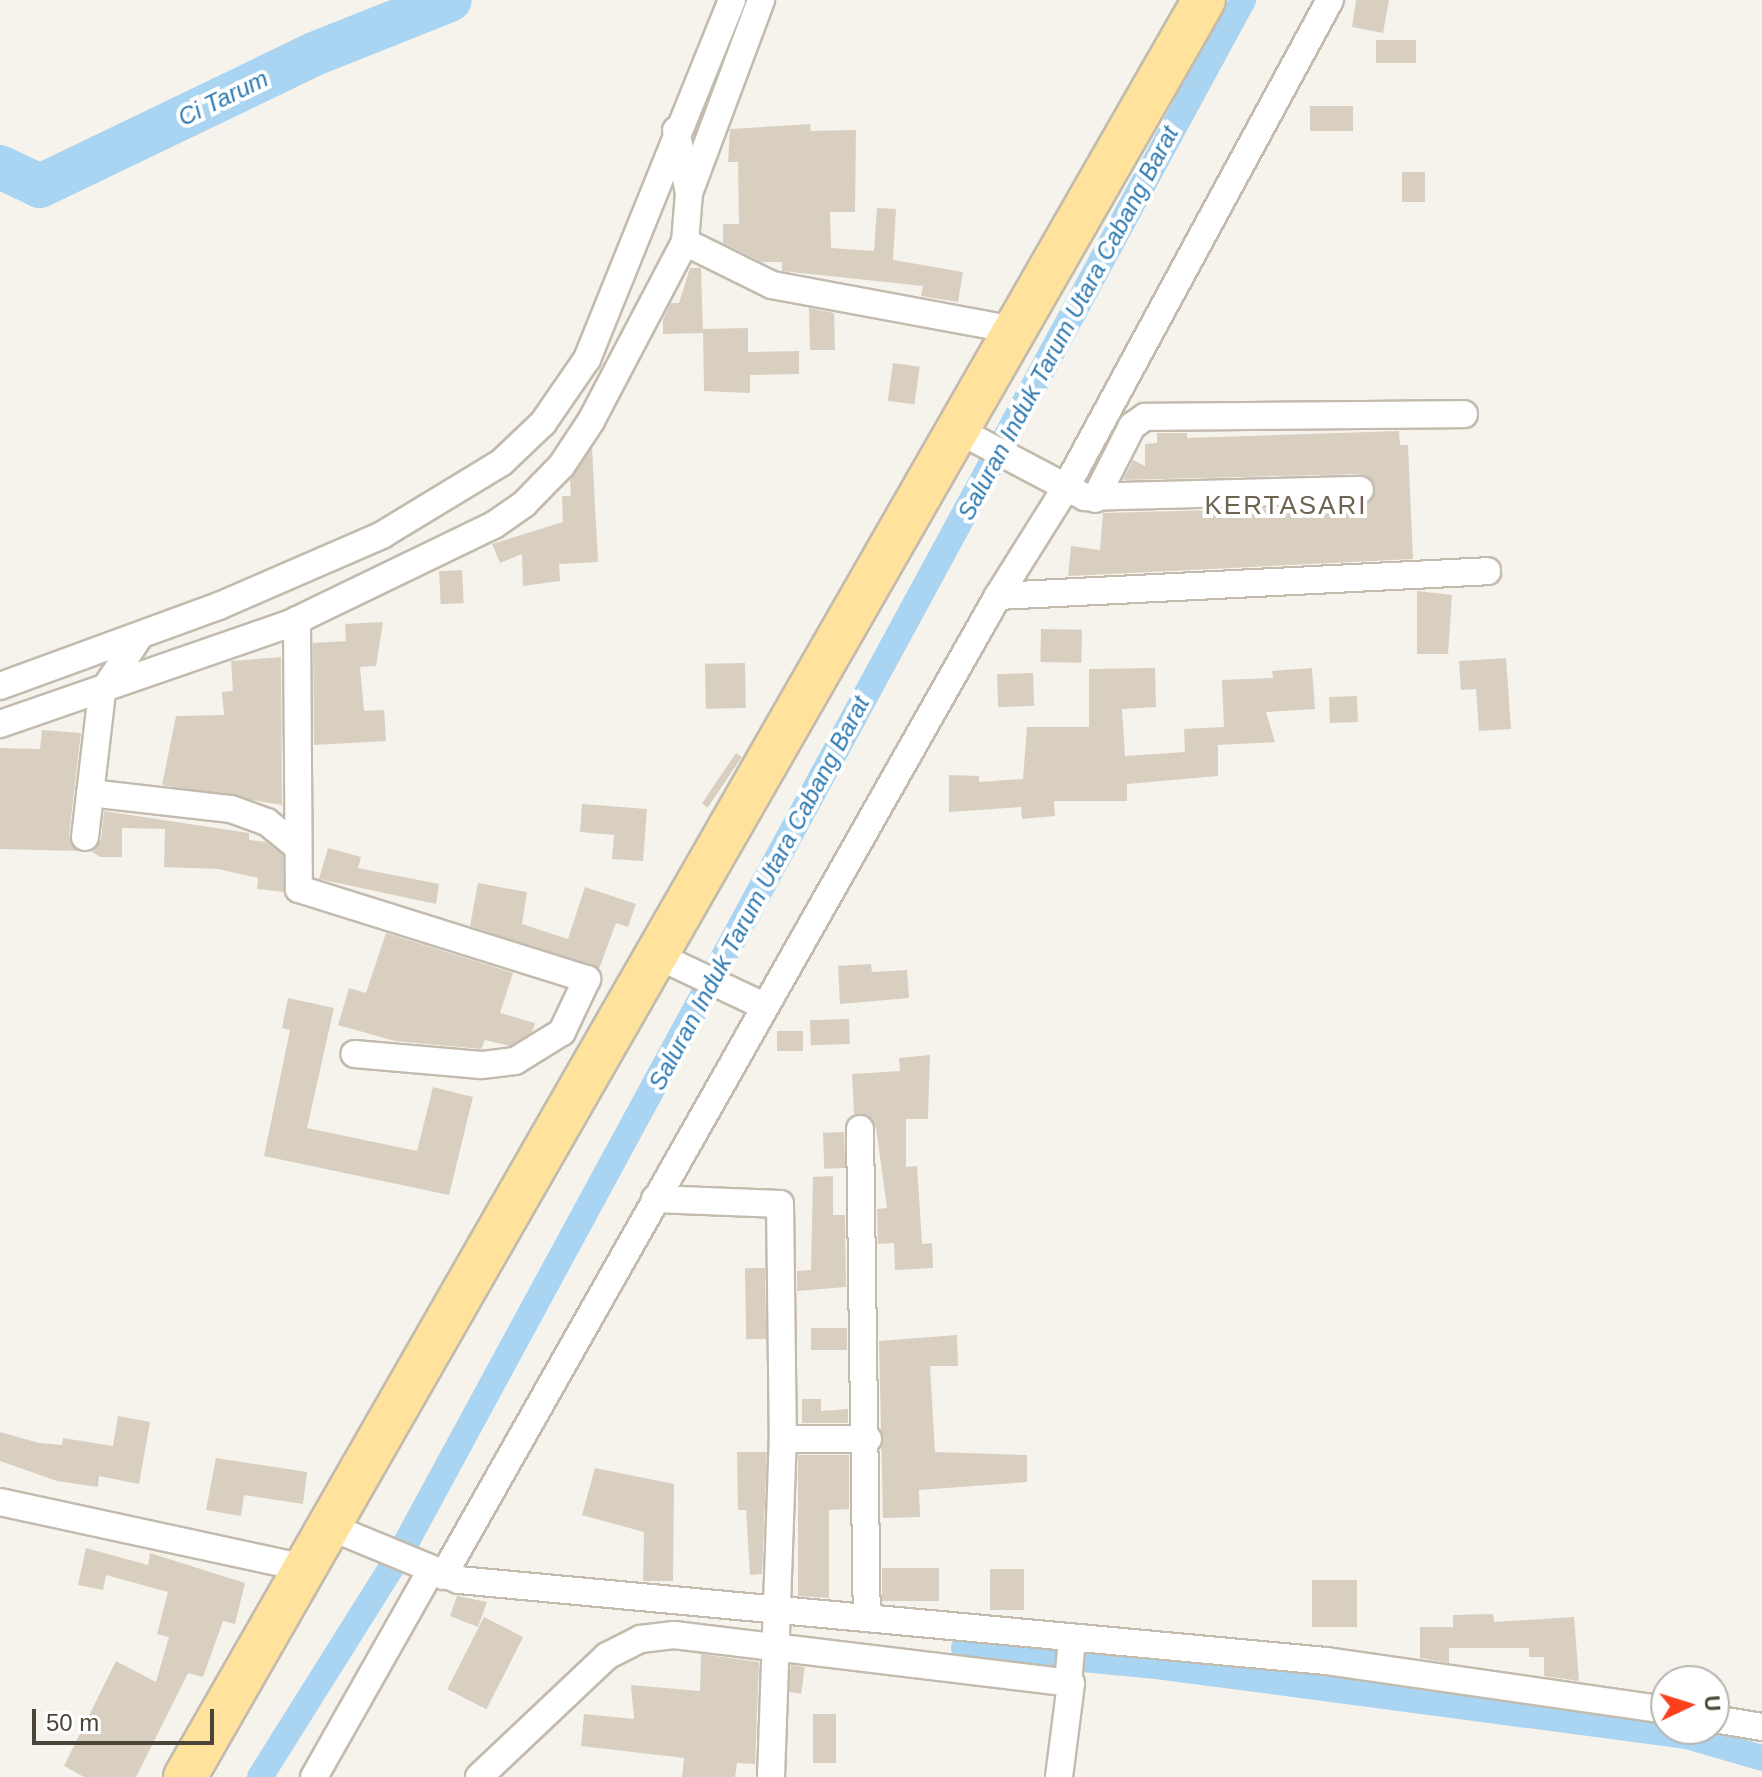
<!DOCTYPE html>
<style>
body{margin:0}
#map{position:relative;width:1762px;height:1777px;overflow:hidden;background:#f6f3ec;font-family:Helvetica,sans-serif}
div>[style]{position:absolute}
.canal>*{height:26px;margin:-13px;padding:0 13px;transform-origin:13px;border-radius:13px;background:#a9d4f2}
.river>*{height:44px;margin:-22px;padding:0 22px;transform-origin:22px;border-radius:22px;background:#a9d4f2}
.building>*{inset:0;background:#d8cfc1;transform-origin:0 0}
.roads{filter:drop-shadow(2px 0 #c2bbae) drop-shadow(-2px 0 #c2bbae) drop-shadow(0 2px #c2bbae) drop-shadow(0 -2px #c2bbae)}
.street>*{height:26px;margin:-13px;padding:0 13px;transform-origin:13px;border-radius:13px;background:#fff}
.primary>*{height:42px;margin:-21px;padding:0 21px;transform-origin:21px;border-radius:21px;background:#ffe39c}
span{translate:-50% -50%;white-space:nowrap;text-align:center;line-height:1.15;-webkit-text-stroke:8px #fff;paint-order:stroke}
.water-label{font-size:24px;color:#2e7ab2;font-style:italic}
.quarter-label{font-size:26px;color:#6e6250;letter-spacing:2px}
.north{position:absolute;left:1650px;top:1665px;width:80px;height:80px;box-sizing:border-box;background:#fff;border:2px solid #b7b4b0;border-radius:50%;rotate:86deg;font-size:22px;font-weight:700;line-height:32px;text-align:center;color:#4b4439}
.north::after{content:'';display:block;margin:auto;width:28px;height:36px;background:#fc3f1d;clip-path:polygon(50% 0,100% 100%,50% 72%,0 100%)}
.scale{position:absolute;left:32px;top:1709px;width:182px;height:36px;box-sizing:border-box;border:4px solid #4b4439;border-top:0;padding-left:10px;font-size:24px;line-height:28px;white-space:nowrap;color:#4b4439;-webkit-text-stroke:6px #fff;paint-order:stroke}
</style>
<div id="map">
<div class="canal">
<i style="left:964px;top:1648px;width:186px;rotate:5.3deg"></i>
<i style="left:1149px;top:1665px;width:543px;rotate:7.52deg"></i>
<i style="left:1687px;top:1736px;width:78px;rotate:16.3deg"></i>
<i style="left:260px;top:1777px;width:266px;rotate:-57.9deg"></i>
<i style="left:401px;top:1552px;width:1766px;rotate:-61.52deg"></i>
</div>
<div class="river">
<i style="left:0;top:167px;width:44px;rotate:25.4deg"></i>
<i style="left:40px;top:186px;width:304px;rotate:-25.7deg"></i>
<i style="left:314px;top:54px;width:146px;rotate:-21.7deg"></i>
</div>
<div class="building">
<i style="clip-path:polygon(1356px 0,1389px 0,1383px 33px,1352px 27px)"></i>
<i style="left:1376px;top:40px;width:40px;height:23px"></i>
<i style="left:1310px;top:106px;width:43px;height:25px"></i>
<i style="clip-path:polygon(810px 124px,811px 131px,856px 130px,855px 212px,830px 212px,831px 248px,874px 251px,877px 208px,896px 209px,893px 260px,963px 272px,958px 302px,921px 296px,923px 286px,782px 271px,782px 262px,762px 262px,723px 243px,723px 224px,739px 224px,738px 162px,728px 162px,730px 129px)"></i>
<i style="left:1402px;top:172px;width:23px;height:30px"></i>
<i style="clip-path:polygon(690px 268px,701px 268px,703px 333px,663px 334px,663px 319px,671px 303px,679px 303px)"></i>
<i style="clip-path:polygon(809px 308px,834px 313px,835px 350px,810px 350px)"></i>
<i style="clip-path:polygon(748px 328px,748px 352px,799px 351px,799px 374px,750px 375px,750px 393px,704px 391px,703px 329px)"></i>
<i style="left:893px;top:363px;width:27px;height:38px;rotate:8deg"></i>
<i style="clip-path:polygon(1399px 431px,1400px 445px,1408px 445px,1413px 559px,1068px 576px,1071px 546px,1100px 550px,1103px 513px,1360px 506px,1374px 497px,1373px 481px,1360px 474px,1123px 480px,1133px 460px,1145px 466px,1145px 444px,1157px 443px,1157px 433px,1187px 433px,1187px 438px)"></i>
<i style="clip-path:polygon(592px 448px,598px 562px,559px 564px,560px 581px,523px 586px,522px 554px,500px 563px,492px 544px,563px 522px,562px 496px,571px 496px,570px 480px)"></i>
<i style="left:462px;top:570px;width:33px;height:23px;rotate:87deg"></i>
<i style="clip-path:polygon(1417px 591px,1452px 595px,1448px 654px,1417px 654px)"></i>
<i style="clip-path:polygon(383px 622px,376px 666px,360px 667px,364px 711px,384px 710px,386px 741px,314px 745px,313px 643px,346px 641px,345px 624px)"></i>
<i style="left:1041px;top:629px;width:41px;height:33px;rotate:1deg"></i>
<i style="clip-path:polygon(281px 657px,282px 805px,162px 785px,176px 716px,224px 715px,222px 692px,233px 691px,231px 661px)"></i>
<i style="clip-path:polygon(1506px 658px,1511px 729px,1479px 731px,1476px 689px,1461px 690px,1459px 661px)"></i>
<i style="left:745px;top:663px;width:45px;height:40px;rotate:89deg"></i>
<i style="clip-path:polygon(1155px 668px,1156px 707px,1122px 709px,1125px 756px,1185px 752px,1184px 729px,1224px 727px,1222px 680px,1273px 678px,1272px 671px,1312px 668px,1315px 709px,1266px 712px,1275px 742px,1218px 745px,1218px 776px,1127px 784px,1127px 801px,1054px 801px,1055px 816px,1022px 819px,1021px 807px,949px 812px,949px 775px,979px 776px,979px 782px,1023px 779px,1027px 727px,1089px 727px,1089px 669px)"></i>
<i style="left:1033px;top:673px;width:33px;height:36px;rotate:88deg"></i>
<i style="left:1357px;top:696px;width:26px;height:28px;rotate:88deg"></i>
<i style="clip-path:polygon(42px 730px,81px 733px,69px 835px,79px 851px,0 849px,0 748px,40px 749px)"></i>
<i style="left:736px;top:753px;width:7px;height:61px;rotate:34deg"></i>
<i style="clip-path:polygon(582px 804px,647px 809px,643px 861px,612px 859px,614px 835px,580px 832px)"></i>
<i style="clip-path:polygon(104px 811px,249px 833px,249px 840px,266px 842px,283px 855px,284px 892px,257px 889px,258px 878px,218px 869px,164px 867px,165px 829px,122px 828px,122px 857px,100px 857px,92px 852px,101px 840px)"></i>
<i style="clip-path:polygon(328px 848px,361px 857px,358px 868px,439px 884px,436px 904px,319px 879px)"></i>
<i style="clip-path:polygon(478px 883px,527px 892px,522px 924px,568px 939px,585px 887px,636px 904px,628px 927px,616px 923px,599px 969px,470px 926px)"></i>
<i style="clip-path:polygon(386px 933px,513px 973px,500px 1013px,535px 1023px,532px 1032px,510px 1046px,485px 1040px,481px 1049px,395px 1041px,338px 1025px,349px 988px,366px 993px)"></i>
<i style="clip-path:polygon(871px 964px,872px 972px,907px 970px,909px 998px,840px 1004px,838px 966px)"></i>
<i style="clip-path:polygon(288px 998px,334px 1008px,307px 1128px,417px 1151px,433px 1087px,473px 1097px,449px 1195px,264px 1156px,290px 1030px,282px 1028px)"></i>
<i style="left:849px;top:1019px;width:25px;height:39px;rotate:88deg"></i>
<i style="left:777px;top:1031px;width:26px;height:20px"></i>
<i style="clip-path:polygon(930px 1055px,928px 1119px,906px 1119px,906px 1167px,917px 1166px,922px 1244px,932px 1243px,933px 1268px,895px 1270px,894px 1243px,878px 1244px,877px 1209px,887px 1208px,876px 1128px,868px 1116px,854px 1114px,852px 1074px,900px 1071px,899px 1058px)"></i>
<i style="left:844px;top:1132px;width:36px;height:21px;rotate:88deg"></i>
<i style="clip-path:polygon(833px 1176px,833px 1215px,845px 1215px,846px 1287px,797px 1291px,797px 1271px,811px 1270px,813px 1177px)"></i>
<i style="left:765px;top:1268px;width:71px;height:20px;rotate:89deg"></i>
<i style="left:847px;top:1328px;width:22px;height:36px;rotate:90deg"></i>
<i style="clip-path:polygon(957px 1335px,958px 1366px,930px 1366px,935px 1452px,1027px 1455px,1027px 1482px,919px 1490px,920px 1517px,883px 1518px,879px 1341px)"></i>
<i style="clip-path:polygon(802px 1399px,821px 1399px,821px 1411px,848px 1409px,848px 1423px,802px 1423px)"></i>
<i style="clip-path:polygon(118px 1416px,150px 1422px,139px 1484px,99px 1476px,98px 1487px,57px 1481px,0 1461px,0 1432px,39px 1443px,62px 1445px,63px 1438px,113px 1446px)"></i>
<i style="clip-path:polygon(737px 1452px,767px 1452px,762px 1574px,750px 1575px,746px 1510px,738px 1510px)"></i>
<i style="clip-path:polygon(798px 1455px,849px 1455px,849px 1509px,829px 1510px,829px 1598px,798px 1596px)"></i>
<i style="clip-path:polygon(216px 1458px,307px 1472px,303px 1504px,244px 1495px,241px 1516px,206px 1510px)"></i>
<i style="clip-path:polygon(595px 1468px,674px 1484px,673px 1581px,643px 1581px,644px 1532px,582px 1515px)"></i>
<i style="clip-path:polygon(86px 1548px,148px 1565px,150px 1553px,245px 1583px,235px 1624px,223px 1621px,203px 1677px,188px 1673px,136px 1777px,84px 1777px,64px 1766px,116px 1661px,156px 1682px,169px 1637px,157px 1634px,168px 1592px,106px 1575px,103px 1590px,78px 1585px)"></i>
<i style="left:939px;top:1568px;width:33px;height:57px;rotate:90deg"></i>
<i style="left:990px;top:1569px;width:34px;height:41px"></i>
<i style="left:1312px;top:1580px;width:45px;height:47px"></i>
<i style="clip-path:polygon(457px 1596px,487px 1602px,478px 1627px,450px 1616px)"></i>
<i style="clip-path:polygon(1493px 1614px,1494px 1622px,1574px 1617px,1579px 1681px,1544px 1676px,1544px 1657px,1529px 1657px,1529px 1648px,1449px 1648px,1449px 1663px,1420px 1658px,1420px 1627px,1453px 1627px,1453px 1615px)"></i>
<i style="left:484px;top:1617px;width:44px;height:81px;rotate:27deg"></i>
<i style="clip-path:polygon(701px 1654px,759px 1662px,755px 1764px,737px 1763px,735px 1777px,682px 1777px,684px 1758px,581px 1746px,584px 1714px,634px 1719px,631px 1685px,700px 1691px)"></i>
<i style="left:791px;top:1665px;width:14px;height:27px;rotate:8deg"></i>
<i style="left:813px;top:1714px;width:23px;height:49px"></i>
</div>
<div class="roads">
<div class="street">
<i style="left:689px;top:193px;width:206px;rotate:-69.5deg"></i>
<i style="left:685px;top:242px;width:97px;rotate:26.3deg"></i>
<i style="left:772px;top:285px;width:242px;rotate:10.5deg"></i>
<i style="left:956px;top:429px;width:146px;rotate:27.8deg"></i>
<i style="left:1085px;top:497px;width:275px;rotate:-1.5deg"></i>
<i style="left:1095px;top:499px;width:82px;rotate:-63.1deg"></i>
<i style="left:1132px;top:426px;width:16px;rotate:-35deg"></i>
<i style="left:1145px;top:417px;width:319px;rotate:-0.5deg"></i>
<i style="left:998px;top:596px;width:490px;rotate:-2.9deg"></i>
<i style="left:297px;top:620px;width:269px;rotate:89.6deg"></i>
<i style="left:299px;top:889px;width:302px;rotate:17.4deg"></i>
<i style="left:587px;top:979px;width:59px;rotate:115.3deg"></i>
<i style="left:562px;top:1032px;width:55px;rotate:148.3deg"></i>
<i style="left:515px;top:1061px;width:34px;rotate:173deg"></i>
<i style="left:481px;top:1065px;width:127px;rotate:-175deg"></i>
<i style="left:0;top:686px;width:233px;rotate:-20.1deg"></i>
<i style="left:219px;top:606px;width:178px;rotate:-23.5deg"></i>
<i style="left:382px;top:535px;width:140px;rotate:-31.3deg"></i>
<i style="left:502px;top:462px;width:57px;rotate:-43.6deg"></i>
<i style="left:543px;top:423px;width:78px;rotate:-55.5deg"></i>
<i style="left:587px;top:359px;width:387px;rotate:-68deg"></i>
<i style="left:0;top:724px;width:306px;rotate:-19.1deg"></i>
<i style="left:289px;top:624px;width:228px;rotate:-25.8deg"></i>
<i style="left:494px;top:525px;width:37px;rotate:-35deg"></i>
<i style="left:524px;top:504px;width:54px;rotate:-45.7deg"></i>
<i style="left:562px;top:465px;width:53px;rotate:-56.6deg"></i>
<i style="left:591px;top:421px;width:202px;rotate:-62.3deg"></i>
<i style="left:685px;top:242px;width:49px;rotate:-85.3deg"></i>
<i style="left:689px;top:193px;width:64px;rotate:-101.7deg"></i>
<i style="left:90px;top:793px;width:142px;rotate:6.5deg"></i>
<i style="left:231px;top:809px;width:38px;rotate:20deg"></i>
<i style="left:267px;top:822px;width:35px;rotate:39deg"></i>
<i style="left:85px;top:837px;width:145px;rotate:-83.3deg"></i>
<i style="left:102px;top:693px;width:67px;rotate:-56.5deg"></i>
<i style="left:654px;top:954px;width:122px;rotate:25.3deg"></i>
<i style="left:860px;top:1129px;width:487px;rotate:89.2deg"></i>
<i style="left:655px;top:1199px;width:125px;rotate:2.3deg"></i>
<i style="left:780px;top:1204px;width:235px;rotate:89.3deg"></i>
<i style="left:0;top:1502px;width:312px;rotate:12.2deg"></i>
<i style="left:328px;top:1526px;width:142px;rotate:22.4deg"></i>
<i style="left:459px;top:1580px;width:871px;rotate:5.34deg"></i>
<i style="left:1326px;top:1661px;width:344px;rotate:8.2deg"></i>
<i style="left:443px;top:1576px;width:1126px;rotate:-60.48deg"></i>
<i style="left:998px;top:596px;width:126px;rotate:-57.9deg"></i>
<i style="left:1065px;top:489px;width:556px;rotate:-61.55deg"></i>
<i style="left:1714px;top:1719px;width:49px;rotate:9.5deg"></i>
<i style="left:314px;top:1777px;width:236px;rotate:-60.5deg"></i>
<i style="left:479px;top:1777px;width:176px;rotate:-43.4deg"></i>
<i style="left:607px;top:1656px;width:38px;rotate:-27deg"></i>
<i style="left:641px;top:1639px;width:33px;rotate:-7deg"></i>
<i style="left:674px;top:1635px;width:397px;rotate:6.9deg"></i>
<i style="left:1068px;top:1683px;width:45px;rotate:-84.9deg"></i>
<i style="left:771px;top:1777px;width:338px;rotate:-88deg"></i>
<i style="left:783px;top:1439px;width:85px"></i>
<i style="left:1059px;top:1777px;width:95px;rotate:-82.7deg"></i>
</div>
<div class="primary">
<i style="left:185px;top:1777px;width:2048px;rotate:-60.17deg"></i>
</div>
</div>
<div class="water-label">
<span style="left:223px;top:98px;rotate:-26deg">Ci Tarum</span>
<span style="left:1068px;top:323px;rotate:-62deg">Saluran Induk Tarum Utara Cabang Barat</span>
<span style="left:759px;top:893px;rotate:-62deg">Saluran Induk Tarum Utara Cabang Barat</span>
</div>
<div class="quarter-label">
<span style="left:1286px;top:506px">KERTASARI</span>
</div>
<div class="north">U</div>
<div class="scale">50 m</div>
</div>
